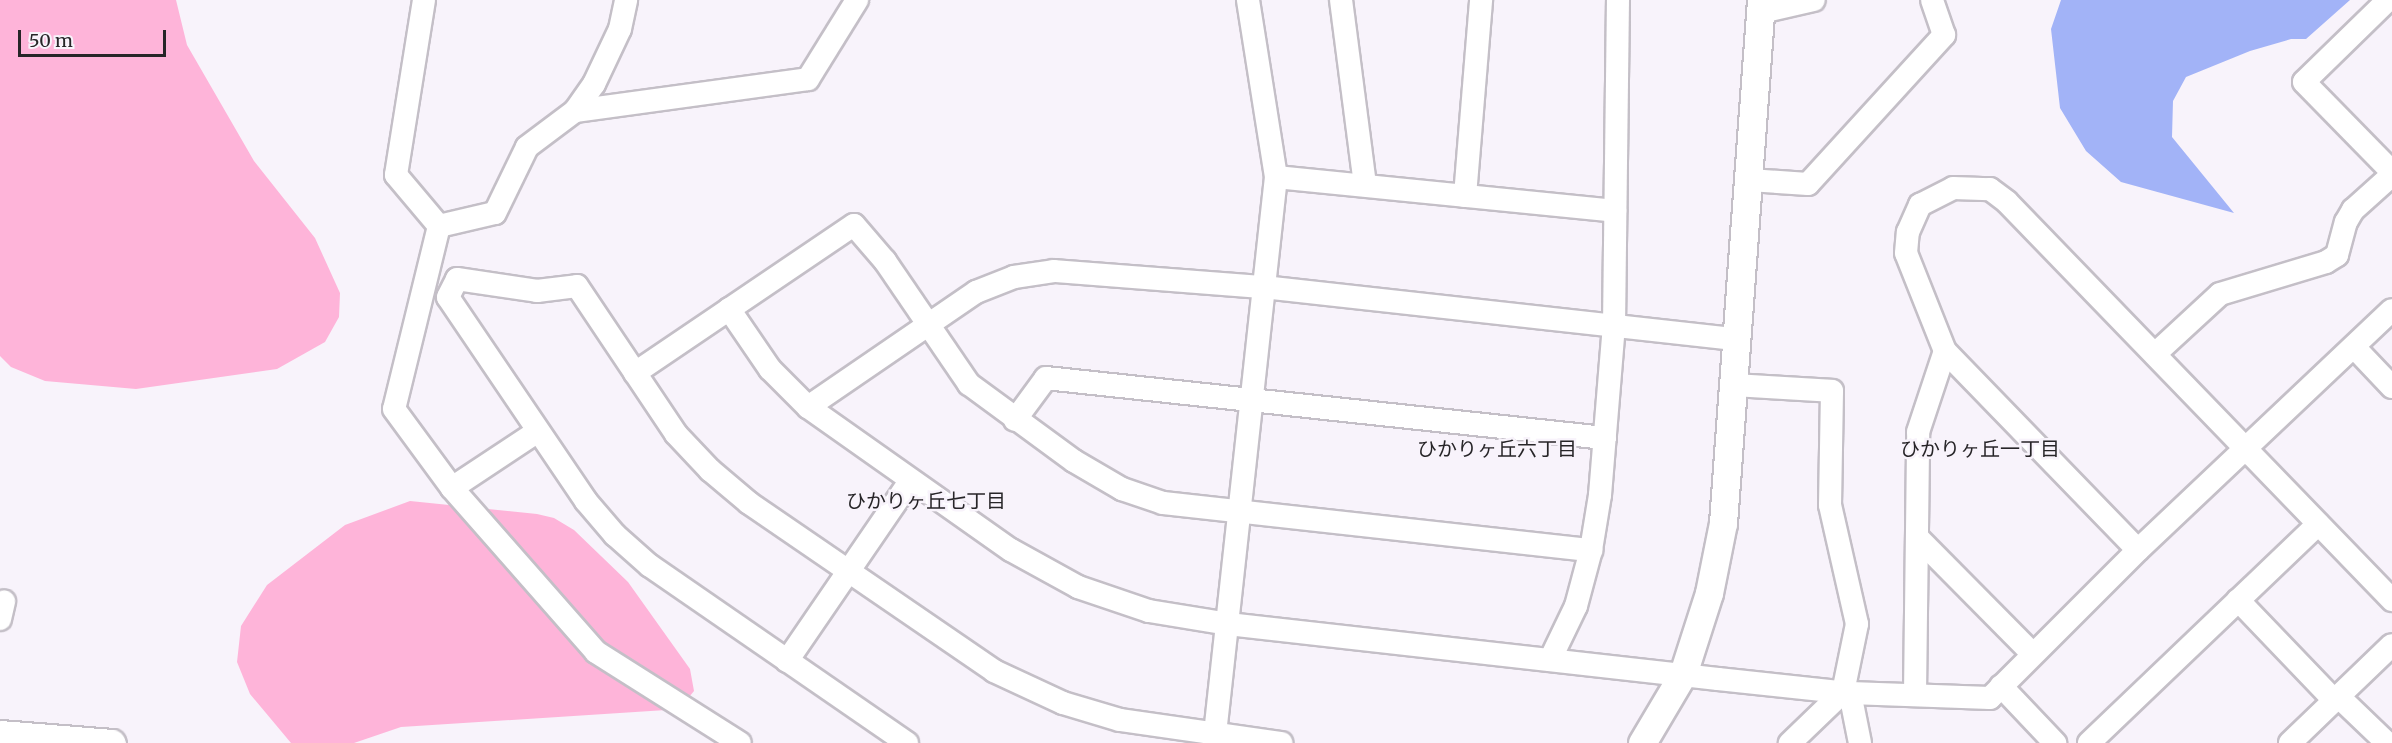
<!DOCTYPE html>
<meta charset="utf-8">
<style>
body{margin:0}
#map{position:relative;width:2392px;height:743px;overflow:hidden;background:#f8f3fb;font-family:Merriweather,"Noto Sans JP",serif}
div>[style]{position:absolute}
.green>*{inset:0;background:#feb4d9}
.water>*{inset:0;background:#a2b3f7}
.roads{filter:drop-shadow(2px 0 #c4bfc7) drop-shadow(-2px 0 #c4bfc7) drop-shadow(0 2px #c4bfc7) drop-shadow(0 -2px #c4bfc7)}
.minor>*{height:22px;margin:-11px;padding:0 11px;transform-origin:11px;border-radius:11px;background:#fff}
.tertiary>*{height:27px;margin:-13.5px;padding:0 13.5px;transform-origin:13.5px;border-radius:13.5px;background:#fff}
span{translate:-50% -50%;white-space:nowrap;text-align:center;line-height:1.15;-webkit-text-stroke:5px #f8f3fb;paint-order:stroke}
.neighbourhood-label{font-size:20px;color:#272528}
.scale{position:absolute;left:18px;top:30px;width:148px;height:27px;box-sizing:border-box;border:3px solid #272528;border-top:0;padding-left:8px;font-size:18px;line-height:21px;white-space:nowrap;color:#272528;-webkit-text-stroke:4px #f8f3fb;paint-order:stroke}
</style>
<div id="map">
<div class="green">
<i style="clip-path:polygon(0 0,176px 0,187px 45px,254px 161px,315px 238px,340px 293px,339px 317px,325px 342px,277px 369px,136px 389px,45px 381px,11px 367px,0 356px)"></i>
<i style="clip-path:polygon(410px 501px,537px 514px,554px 518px,574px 530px,628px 582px,690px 669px,694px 691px,684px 703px,666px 710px,401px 727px,354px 743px,291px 743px,250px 694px,237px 662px,241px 626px,267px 585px,345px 525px)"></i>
</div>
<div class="water">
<i style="clip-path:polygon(2061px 0,2350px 0,2306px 39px,2291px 39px,2250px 51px,2186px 77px,2173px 101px,2172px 137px,2234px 213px,2121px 182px,2086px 151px,2060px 108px,2051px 29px)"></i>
</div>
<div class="roads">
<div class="minor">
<i style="left:424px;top:0;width:177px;rotate:99.1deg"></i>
<i style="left:396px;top:175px;width:67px;rotate:49.9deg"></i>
<i style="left:1341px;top:0;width:186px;rotate:82.6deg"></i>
<i style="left:2388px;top:0;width:117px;rotate:135.7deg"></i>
<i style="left:2304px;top:82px;width:126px;rotate:45.6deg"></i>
<i style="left:1761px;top:12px;width:54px;rotate:-12.8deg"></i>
<i style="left:575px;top:111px;width:235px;rotate:-7.8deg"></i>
<i style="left:808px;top:79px;width:93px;rotate:-58.2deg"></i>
<i style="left:1276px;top:177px;width:341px;rotate:5.7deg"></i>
<i style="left:1749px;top:180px;width:59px;rotate:3.9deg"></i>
<i style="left:1808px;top:184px;width:202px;rotate:-47.6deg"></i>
<i style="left:1944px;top:35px;width:37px;rotate:-109deg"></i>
<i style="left:1465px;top:196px;width:197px;rotate:-85.3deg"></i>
<i style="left:439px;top:226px;width:188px;rotate:103.8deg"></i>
<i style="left:394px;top:409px;width:98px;rotate:53.7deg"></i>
<i style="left:452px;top:488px;width:218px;rotate:48.7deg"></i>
<i style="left:596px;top:652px;width:170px;rotate:32.3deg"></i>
<i style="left:439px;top:226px;width:57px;rotate:-13.1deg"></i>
<i style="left:495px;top:213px;width:73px;rotate:-64.1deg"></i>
<i style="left:527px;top:147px;width:60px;rotate:-36.9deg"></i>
<i style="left:575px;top:111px;width:33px;rotate:-55deg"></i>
<i style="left:594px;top:84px;width:61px;rotate:-64.7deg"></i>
<i style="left:620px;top:29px;width:30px;rotate:-78deg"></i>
<i style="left:729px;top:309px;width:73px;rotate:55.7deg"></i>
<i style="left:770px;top:369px;width:54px;rotate:45deg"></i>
<i style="left:808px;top:407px;width:248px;rotate:35.2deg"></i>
<i style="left:1011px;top:550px;width:77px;rotate:28.9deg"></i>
<i style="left:1078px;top:587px;width:75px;rotate:18.7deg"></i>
<i style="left:1149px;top:611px;width:80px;rotate:9.3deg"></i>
<i style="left:1228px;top:624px;width:493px;rotate:6.4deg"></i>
<i style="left:1718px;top:679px;width:133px;rotate:6.1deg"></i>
<i style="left:1850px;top:693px;width:140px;rotate:2deg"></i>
<i style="left:1990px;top:698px;width:209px;rotate:-45deg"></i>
<i style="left:2138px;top:550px;width:349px;rotate:-43.4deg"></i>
<i style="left:2354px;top:347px;width:55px;rotate:46.5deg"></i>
<i style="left:1945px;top:351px;width:277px;rotate:45.9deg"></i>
<i style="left:2155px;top:354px;width:88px;rotate:-42.7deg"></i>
<i style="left:2220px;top:294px;width:111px;rotate:-16.8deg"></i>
<i style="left:2326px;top:262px;width:13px;rotate:-32deg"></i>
<i style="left:2337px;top:255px;width:34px;rotate:-75deg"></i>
<i style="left:2346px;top:222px;width:14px;rotate:-60deg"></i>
<i style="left:2353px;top:210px;width:52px;rotate:-41.9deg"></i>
<i style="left:635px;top:373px;width:264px;rotate:-34.1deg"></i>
<i style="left:854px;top:225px;width:48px;rotate:49.3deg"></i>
<i style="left:885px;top:261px;width:149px;rotate:55.7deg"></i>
<i style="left:969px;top:384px;width:130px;rotate:36.3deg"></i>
<i style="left:1074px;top:461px;width:56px;rotate:30.3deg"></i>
<i style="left:1122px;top:489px;width:43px;rotate:18.9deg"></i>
<i style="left:1163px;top:503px;width:431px;rotate:6.3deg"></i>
<i style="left:1732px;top:385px;width:100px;rotate:3.4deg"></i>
<i style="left:1832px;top:391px;width:114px;rotate:91deg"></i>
<i style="left:1830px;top:505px;width:122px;rotate:77.2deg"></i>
<i style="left:1857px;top:624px;width:69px;rotate:101.6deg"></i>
<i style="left:1843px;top:692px;width:74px;rotate:136.1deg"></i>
<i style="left:808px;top:407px;width:204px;rotate:-34.4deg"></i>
<i style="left:976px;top:292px;width:41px;rotate:-21.5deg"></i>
<i style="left:1014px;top:277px;width:40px;rotate:-8.5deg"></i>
<i style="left:1054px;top:271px;width:210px;rotate:4.4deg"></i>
<i style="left:1263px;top:287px;width:475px;rotate:6.3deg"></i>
<i style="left:1015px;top:420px;width:52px;rotate:-53.6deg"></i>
<i style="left:1046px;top:378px;width:562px;rotate:6.13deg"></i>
<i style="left:452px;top:488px;width:103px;rotate:-33.5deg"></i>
<i style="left:1918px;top:538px;width:162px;rotate:45.3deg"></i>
<i style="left:2238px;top:600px;width:139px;rotate:46.2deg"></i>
<i style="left:0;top:619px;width:18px;rotate:-77deg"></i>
<i style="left:1550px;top:660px;width:60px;rotate:-64.3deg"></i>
<i style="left:1576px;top:606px;width:58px;rotate:-75deg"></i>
<i style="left:1591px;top:550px;width:56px;rotate:-80.7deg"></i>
<i style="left:1600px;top:495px;width:170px;rotate:-85.3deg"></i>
<i style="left:1614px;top:326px;width:326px;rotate:-89.3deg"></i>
<i style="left:787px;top:661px;width:219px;rotate:-55.6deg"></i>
<i style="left:2001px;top:686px;width:79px;rotate:46.5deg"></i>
<i style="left:1850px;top:693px;width:51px;rotate:78.7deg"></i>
<i style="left:1915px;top:694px;width:262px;rotate:-89.3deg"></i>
<i style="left:1918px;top:432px;width:85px;rotate:-71.6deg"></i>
<i style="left:1945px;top:351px;width:105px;rotate:-111.7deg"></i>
<i style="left:1906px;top:253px;width:21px;rotate:-85deg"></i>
<i style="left:1908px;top:232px;width:30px;rotate:-66deg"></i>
<i style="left:1920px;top:205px;width:37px;rotate:-27deg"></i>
<i style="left:1953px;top:188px;width:37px;rotate:2deg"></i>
<i style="left:1990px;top:189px;width:21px;rotate:37deg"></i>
<i style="left:2007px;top:202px;width:554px;rotate:45.95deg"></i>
<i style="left:2339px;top:697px;width:66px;rotate:43.8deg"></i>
<i style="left:907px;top:743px;width:312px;rotate:-145.4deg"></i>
<i style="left:650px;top:566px;width:47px;rotate:-138.5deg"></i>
<i style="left:615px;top:535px;width:45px;rotate:-130.5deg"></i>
<i style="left:586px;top:501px;width:246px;rotate:-124.1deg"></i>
<i style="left:448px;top:297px;width:20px;rotate:-63deg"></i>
<i style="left:457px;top:279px;width:81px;rotate:8.5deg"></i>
<i style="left:537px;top:291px;width:40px;rotate:-7.1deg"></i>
<i style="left:577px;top:286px;width:178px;rotate:56.2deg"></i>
<i style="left:676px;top:434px;width:50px;rotate:46.6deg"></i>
<i style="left:710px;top:470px;width:51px;rotate:40.2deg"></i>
<i style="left:749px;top:503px;width:297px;rotate:34.4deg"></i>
<i style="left:994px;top:671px;width:76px;rotate:24.9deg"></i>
<i style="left:1063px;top:703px;width:59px;rotate:16.6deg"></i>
<i style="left:1120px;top:720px;width:163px;rotate:8.1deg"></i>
<i style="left:1214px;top:743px;width:569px;rotate:-83.75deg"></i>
<i style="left:1276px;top:177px;width:179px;rotate:-99deg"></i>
<i style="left:2089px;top:743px;width:317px;rotate:-43.7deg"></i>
<i style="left:2290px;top:743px;width:141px;rotate:-43.9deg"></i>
</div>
<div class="tertiary">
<i style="left:0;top:734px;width:112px;rotate:4.6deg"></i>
<i style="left:1642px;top:743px;width:80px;rotate:-59.3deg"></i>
<i style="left:1683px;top:674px;width:85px;rotate:-72.2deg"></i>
<i style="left:1709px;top:593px;width:71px;rotate:-78.7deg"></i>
<i style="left:1723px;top:523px;width:524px;rotate:-85.84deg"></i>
</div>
</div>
<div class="neighbourhood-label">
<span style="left:1497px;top:448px">ひかりヶ丘六丁目</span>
<span style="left:1980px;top:448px">ひかりヶ丘一丁目</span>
<span style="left:926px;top:500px">ひかりヶ丘七丁目</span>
</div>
<div class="scale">50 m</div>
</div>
